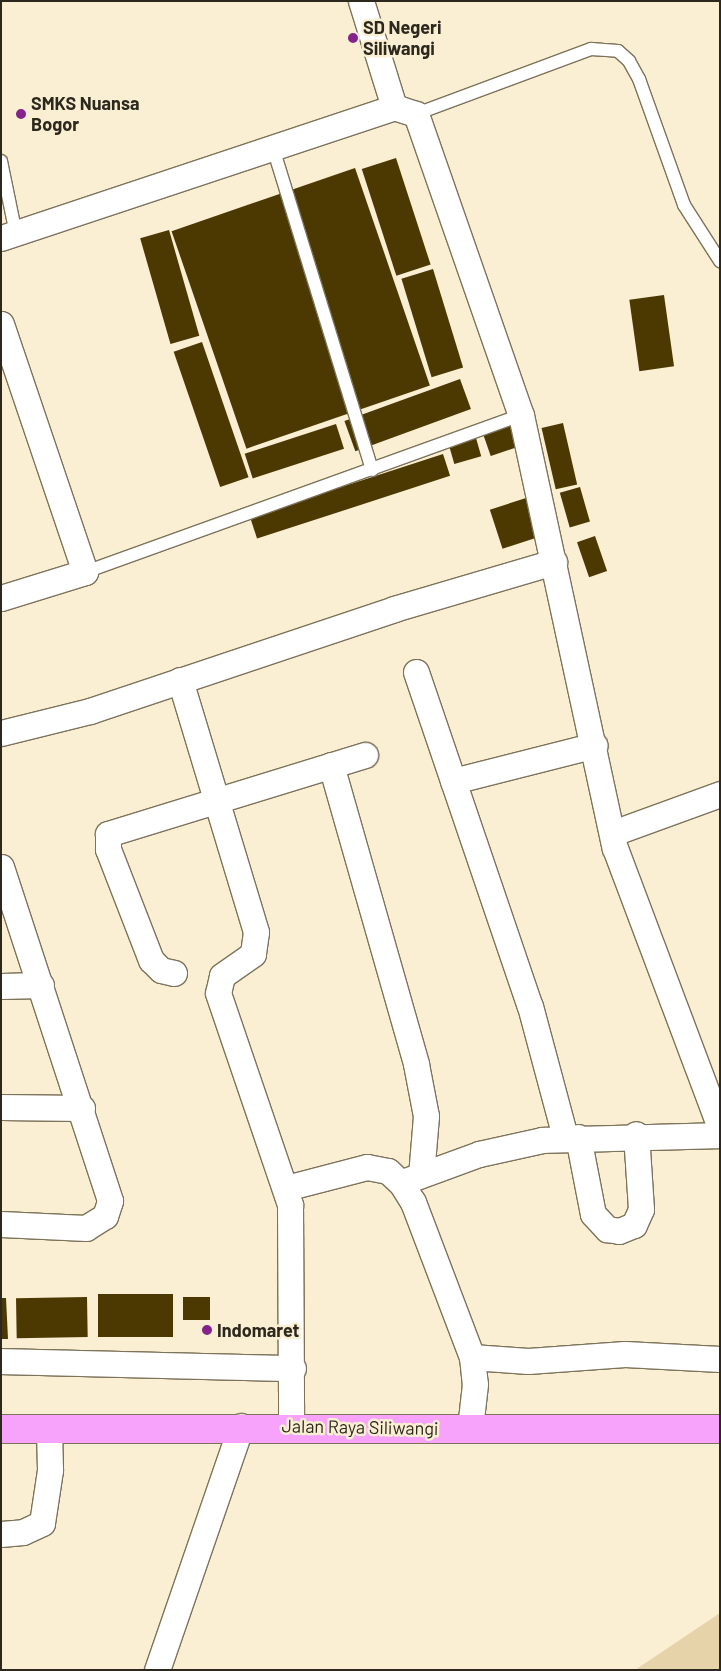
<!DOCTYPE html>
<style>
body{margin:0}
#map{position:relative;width:721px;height:1671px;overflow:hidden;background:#faeed3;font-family:Barlow,sans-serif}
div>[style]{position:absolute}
.green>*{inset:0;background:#e6d3a9}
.building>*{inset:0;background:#4c3901;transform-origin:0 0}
.roads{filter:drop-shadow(1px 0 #7d735b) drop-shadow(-1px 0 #7d735b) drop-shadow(0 1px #7d735b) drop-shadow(0 -1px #7d735b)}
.lane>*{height:12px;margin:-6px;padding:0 6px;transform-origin:6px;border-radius:6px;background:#fff}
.street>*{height:25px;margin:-12.5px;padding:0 12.5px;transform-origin:12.5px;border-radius:12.5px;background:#fff}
.highway>*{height:28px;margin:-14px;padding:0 14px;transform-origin:14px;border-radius:14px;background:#f7a3fb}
.dots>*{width:14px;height:14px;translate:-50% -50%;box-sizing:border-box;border:2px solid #faeed3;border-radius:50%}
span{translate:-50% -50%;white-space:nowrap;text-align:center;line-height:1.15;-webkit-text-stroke:5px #faeed3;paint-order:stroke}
.poi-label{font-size:18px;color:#2c281e;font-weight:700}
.left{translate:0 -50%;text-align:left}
.street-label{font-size:18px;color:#2c281e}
.frame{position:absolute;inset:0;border:2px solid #2c281e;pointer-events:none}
</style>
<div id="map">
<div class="green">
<i style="clip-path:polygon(720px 1613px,720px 1670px,635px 1670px)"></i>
</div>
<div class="building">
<i style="left:396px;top:158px;width:112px;height:36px;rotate:72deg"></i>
<i style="left:355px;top:168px;width:230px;height:194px;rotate:71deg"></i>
<i style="left:169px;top:230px;width:110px;height:30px;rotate:74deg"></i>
<i style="left:433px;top:269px;width:103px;height:33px;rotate:73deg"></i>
<i style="left:664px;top:295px;width:72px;height:35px;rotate:82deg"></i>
<i style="left:202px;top:342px;width:143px;height:30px;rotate:71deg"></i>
<i style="left:460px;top:379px;width:32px;height:123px;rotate:70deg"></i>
<i style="left:516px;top:422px;width:24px;height:35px;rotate:71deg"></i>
<i style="left:563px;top:423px;width:63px;height:22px;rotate:77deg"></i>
<i style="left:336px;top:424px;width:26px;height:96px;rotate:72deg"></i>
<i style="left:476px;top:438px;width:19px;height:28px;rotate:74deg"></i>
<i style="left:443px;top:454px;width:23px;height:203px;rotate:72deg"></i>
<i style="left:580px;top:487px;width:36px;height:21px;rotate:74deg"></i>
<i style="left:526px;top:498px;width:41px;height:38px;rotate:72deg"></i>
<i style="left:595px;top:536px;width:37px;height:19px;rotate:71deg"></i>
<i style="left:173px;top:1294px;width:43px;height:75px;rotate:90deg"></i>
<i style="left:87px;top:1297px;width:40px;height:71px;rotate:89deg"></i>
<i style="left:183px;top:1297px;width:27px;height:23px"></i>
<i style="clip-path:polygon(1px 1298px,6px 1298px,8px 1339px,1px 1339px)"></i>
</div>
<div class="roads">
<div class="lane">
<i style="left:416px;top:114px;width:187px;rotate:-20.4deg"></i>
<i style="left:591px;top:49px;width:27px;rotate:4deg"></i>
<i style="left:618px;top:51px;width:15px;rotate:42deg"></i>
<i style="left:629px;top:61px;width:21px;rotate:61deg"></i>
<i style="left:639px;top:79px;width:134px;rotate:70.3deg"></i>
<i style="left:684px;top:205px;width:67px;rotate:57.3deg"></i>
<i style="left:273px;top:148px;width:337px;rotate:72.9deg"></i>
<i style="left:1px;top:161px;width:75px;rotate:78.4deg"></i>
<i style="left:85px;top:572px;width:463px;rotate:-19.8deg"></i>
</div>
<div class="street">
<i style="left:361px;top:1px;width:111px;rotate:72.7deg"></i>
<i style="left:1px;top:238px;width:414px;rotate:-18.4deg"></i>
<i style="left:394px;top:107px;width:23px;rotate:18deg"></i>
<i style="left:416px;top:114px;width:319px;rotate:70.8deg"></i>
<i style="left:521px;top:415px;width:443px;rotate:77.8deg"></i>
<i style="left:615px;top:848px;width:298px;rotate:69.4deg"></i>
<i style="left:1px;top:324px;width:262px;rotate:71.3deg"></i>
<i style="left:85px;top:572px;width:88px;rotate:162.8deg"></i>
<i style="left:416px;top:672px;width:353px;rotate:71.2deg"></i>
<i style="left:530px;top:1006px;width:136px;rotate:75deg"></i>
<i style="left:180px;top:680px;width:263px;rotate:73.2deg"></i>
<i style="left:256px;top:932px;width:22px;rotate:98deg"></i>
<i style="left:253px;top:954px;width:38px;rotate:145deg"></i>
<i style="left:222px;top:976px;width:17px;rotate:103deg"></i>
<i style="left:218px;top:993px;width:224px;rotate:71.2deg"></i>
<i style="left:290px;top:1205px;width:221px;rotate:89.7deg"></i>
<i style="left:1px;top:733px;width:92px;rotate:-13.9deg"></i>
<i style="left:90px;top:711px;width:321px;rotate:-18.5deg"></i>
<i style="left:394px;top:609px;width:167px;rotate:-16.4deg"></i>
<i style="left:331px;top:765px;width:311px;rotate:74.1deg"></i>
<i style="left:416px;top:1064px;width:53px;rotate:79.1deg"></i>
<i style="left:426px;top:1116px;width:59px;rotate:94.8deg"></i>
<i style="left:453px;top:781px;width:146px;rotate:-14.2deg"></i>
<i style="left:613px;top:833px;width:114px;rotate:-20deg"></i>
<i style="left:1px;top:867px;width:351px;rotate:71.9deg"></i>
<i style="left:110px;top:1201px;width:16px;rotate:108deg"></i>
<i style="left:105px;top:1216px;width:22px;rotate:148deg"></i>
<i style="left:86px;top:1228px;width:85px;rotate:-177.3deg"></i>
<i style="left:174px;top:973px;width:13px;rotate:-167deg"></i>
<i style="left:161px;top:970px;width:14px;rotate:-135deg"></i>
<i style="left:151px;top:960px;width:119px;rotate:-111.2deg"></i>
<i style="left:108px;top:849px;width:15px;rotate:-90deg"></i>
<i style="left:108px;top:834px;width:269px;rotate:-17.1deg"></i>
<i style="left:1px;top:986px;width:40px;rotate:-1.4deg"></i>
<i style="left:1px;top:1107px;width:81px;rotate:0.7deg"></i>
<i style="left:578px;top:1137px;width:78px;rotate:79deg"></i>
<i style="left:593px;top:1214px;width:21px;rotate:47deg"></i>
<i style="left:607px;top:1229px;width:12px;rotate:9deg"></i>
<i style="left:619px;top:1231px;width:16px;rotate:-22deg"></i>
<i style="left:634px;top:1225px;width:17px;rotate:-66deg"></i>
<i style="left:641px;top:1209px;width:75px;rotate:-93.8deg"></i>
<i style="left:408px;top:1180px;width:76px;rotate:-20.1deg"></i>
<i style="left:479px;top:1154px;width:65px;rotate:-12.5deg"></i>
<i style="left:542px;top:1140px;width:178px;rotate:-1.6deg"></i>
<i style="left:286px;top:1188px;width:84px;rotate:-14.5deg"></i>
<i style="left:367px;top:1167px;width:21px;rotate:11deg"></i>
<i style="left:388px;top:1171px;width:18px;rotate:43deg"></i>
<i style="left:401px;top:1183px;width:22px;rotate:58deg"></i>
<i style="left:413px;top:1202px;width:166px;rotate:69.2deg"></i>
<i style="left:472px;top:1357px;width:27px;rotate:84deg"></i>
<i style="left:475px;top:1384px;width:44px;rotate:96.5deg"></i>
<i style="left:472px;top:1357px;width:56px;rotate:4.1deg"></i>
<i style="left:528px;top:1361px;width:97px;rotate:-4.1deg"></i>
<i style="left:625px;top:1354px;width:95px;rotate:3deg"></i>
<i style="left:1px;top:1361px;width:292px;rotate:1.4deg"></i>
<i style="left:1px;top:1534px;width:22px;rotate:-5deg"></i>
<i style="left:23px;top:1532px;width:21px;rotate:-25deg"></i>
<i style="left:42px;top:1523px;width:54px;rotate:-81.4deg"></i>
<i style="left:50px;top:1470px;width:41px;rotate:-91.4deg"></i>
<i style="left:157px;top:1670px;width:258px;rotate:-71deg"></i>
</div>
<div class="highway">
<i style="left:1px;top:1429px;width:719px"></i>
</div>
</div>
<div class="dots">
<i style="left:353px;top:38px;background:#85238c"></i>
<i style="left:21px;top:114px;background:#85238c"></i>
<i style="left:207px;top:1330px;background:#85238c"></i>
</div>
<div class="poi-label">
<span class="left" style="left:363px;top:38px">SD Negeri<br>Siliwangi</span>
<span class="left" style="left:31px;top:114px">SMKS Nuansa<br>Bogor</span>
<span class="left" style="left:217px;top:1330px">Indomaret</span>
</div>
<div class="street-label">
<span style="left:360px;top:1427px;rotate:1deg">Jalan Raya Siliwangi</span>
</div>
<div class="frame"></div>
</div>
